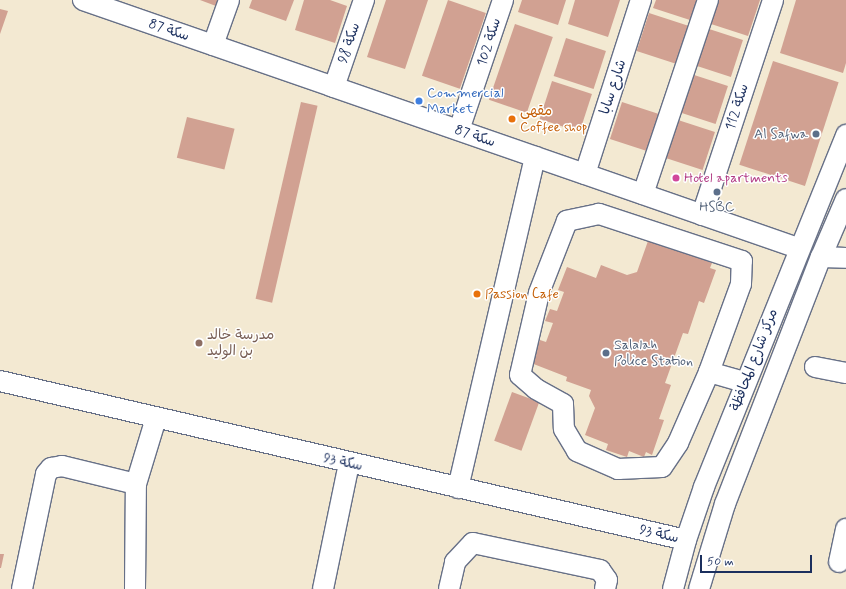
<!DOCTYPE html>
<meta charset="utf-8">
<style>
body{margin:0}
#map{position:relative;width:846px;height:589px;overflow:hidden;background:#f3e9d2;font-family:Mynerve,"Playpen Sans Arabic",sans-serif}
div>[style]{position:absolute}
.building>*{inset:0;background:#d1a192;transform-origin:0 0}
.roads{filter:drop-shadow(1px 0 #677087) drop-shadow(-1px 0 #677087) drop-shadow(0 1px #677087) drop-shadow(0 -1px #677087)}
.minor>*{height:20px;margin:-10px;padding:0 10px;transform-origin:10px;border-radius:10px;background:#fff}
.dots>*{width:11px;height:11px;translate:-50% -50%;box-sizing:border-box;border:2px solid #fff;border-radius:50%}
span{translate:-50% -50%;white-space:nowrap;text-align:center;line-height:1.15;-webkit-text-stroke:3px #fff;paint-order:stroke}
.street-label{font-size:14px;color:#1b2f5e}
.shop-label{font-size:14px;color:#366cbe}
.left{translate:0 -50%;text-align:left}
.food-label{font-size:14px;color:#c56008}
.service-label{font-size:14px;color:#4e5e75}
.right{translate:-100% -50%;text-align:right}
.hotel-label{font-size:14px;color:#b23c85}
.education-label{font-size:14px;color:#785e54}
.scale{position:absolute;left:700px;top:555px;width:112px;height:18px;box-sizing:border-box;border:2px solid #1b2f5e;border-top:0;padding-left:5px;font-size:12px;line-height:14px;white-space:nowrap;color:#1b2f5e;-webkit-text-stroke:3px #fff;paint-order:stroke}
</style>
<div id="map">
<div class="building">
<i style="clip-path:polygon(200px 0,218px 0,216px 6px)"></i>
<i style="clip-path:polygon(252px 0,294px 0,286px 21px,249px 8px)"></i>
<i style="clip-path:polygon(304px 0,330px 0,347px 6px,335px 43px,295px 30px)"></i>
<i style="clip-path:polygon(386px 0,428px 0,405px 69px,367px 57px)"></i>
<i style="left:448px;top:0;width:40px;height:80px;rotate:19deg"></i>
<i style="clip-path:polygon(522px 0,566px 0,558px 25px,518px 12px)"></i>
<i style="clip-path:polygon(575px 0,620px 0,608px 37px,568px 24px)"></i>
<i style="clip-path:polygon(656px 0,700px 0,693px 21px,653px 8px)"></i>
<i style="clip-path:polygon(715px 0,760px 0,748px 36px,708px 23px)"></i>
<i style="clip-path:polygon(796px 0,846px 0,846px 63px,843px 73px,780px 53px)"></i>
<i style="clip-path:polygon(0 9px,8px 11px,0 34px)"></i>
<i style="left:649px;top:13px;width:42px;height:40px;rotate:18deg"></i>
<i style="left:515px;top:24px;width:40px;height:80px;rotate:19deg"></i>
<i style="left:703px;top:27px;width:42px;height:39px;rotate:18deg"></i>
<i style="left:566px;top:38px;width:42px;height:40px;rotate:18deg"></i>
<i style="left:773px;top:61px;width:69px;height:109px;rotate:18deg"></i>
<i style="left:688px;top:73px;width:42px;height:40px;rotate:18deg"></i>
<i style="left:552px;top:81px;width:42px;height:40px;rotate:18deg"></i>
<i style="left:301px;top:102px;width:17px;height:202px;rotate:13deg"></i>
<i style="left:622px;top:102px;width:42px;height:39px;rotate:18deg"></i>
<i style="left:187px;top:117px;width:49px;height:42px;rotate:14deg"></i>
<i style="left:675px;top:119px;width:42px;height:40px;rotate:18deg"></i>
<i style="clip-path:polygon(648px 241px,673px 250px,676px 244px,696px 251px,694px 256px,712px 263px,710px 268px,716px 270px,704px 303px,699px 301px,688px 334px,683px 333px,665px 383px,671px 385px,659px 419px,664px 420px,652px 455px,646px 452px,644px 457px,629px 451px,627px 457px,606px 450px,608px 444px,585px 435px,595px 408px,589px 396px,591px 390px,566px 381px,567px 377px,531px 363px,540px 340px,546px 342px,553px 323px,545px 321px,550px 309px,557px 311px,564px 292px,558px 290px,567px 267px,596px 278px,601px 265px,627px 275px,637px 272px)"></i>
<i style="left:512px;top:392px;width:29px;height:52px;rotate:20deg"></i>
<i style="clip-path:polygon(0 554px,4px 554px,1px 568px,0 568px)"></i>
</div>
<div class="roads">
<div class="minor">
<i style="left:83px;top:0;width:757px;rotate:19.13deg"></i>
<i style="left:213px;top:45px;width:48px;rotate:-70.4deg"></i>
<i style="left:334px;top:87px;width:92px;rotate:-71deg"></i>
<i style="left:459px;top:130px;width:137px;rotate:-71.3deg"></i>
<i style="left:585px;top:174px;width:183px;rotate:-72.2deg"></i>
<i style="left:643px;top:194px;width:205px;rotate:-71.5deg"></i>
<i style="left:702px;top:215px;width:226px;rotate:-71.7deg"></i>
<i style="left:821px;top:257px;width:25px;rotate:2deg"></i>
<i style="left:815px;top:367px;width:32px;rotate:11deg"></i>
<i style="left:709px;top:372px;width:94px;rotate:-70deg"></i>
<i style="left:741px;top:284px;width:23px;rotate:-88deg"></i>
<i style="left:742px;top:261px;width:151px;rotate:-161.8deg"></i>
<i style="left:599px;top:214px;width:33px;rotate:168deg"></i>
<i style="left:567px;top:221px;width:77px;rotate:111.3deg"></i>
<i style="left:539px;top:293px;width:84px;rotate:103deg"></i>
<i style="left:520px;top:375px;width:21px;rotate:41deg"></i>
<i style="left:536px;top:389px;width:31px;rotate:29deg"></i>
<i style="left:563px;top:404px;width:25px;rotate:88deg"></i>
<i style="left:564px;top:429px;width:26px;rotate:59deg"></i>
<i style="left:577px;top:451px;width:45px;rotate:23.7deg"></i>
<i style="left:618px;top:469px;width:44px;rotate:-2.6deg"></i>
<i style="left:662px;top:467px;width:29px;rotate:-56deg"></i>
<i style="left:678px;top:443px;width:77px;rotate:-66.4deg"></i>
<i style="left:709px;top:372px;width:37px;rotate:16deg"></i>
<i style="left:0;top:381px;width:704px;rotate:13.05deg"></i>
<i style="left:458px;top:488px;width:340px;rotate:-76.9deg"></i>
<i style="left:839px;top:562px;width:34px;rotate:-78deg"></i>
<i style="left:22px;top:589px;width:117px;rotate:-78.2deg"></i>
<i style="left:46px;top:474px;width:8px;rotate:-50deg"></i>
<i style="left:51px;top:468px;width:11px;rotate:-10deg"></i>
<i style="left:62px;top:466px;width:76px;rotate:13.7deg"></i>
<i style="left:135px;top:589px;width:105px;rotate:-89.5deg"></i>
<i style="left:136px;top:484px;width:69px;rotate:-73.1deg"></i>
<i style="left:323px;top:589px;width:129px;rotate:-78.3deg"></i>
<i style="left:449px;top:589px;width:28px;rotate:-77deg"></i>
<i style="left:455px;top:562px;width:26px;rotate:-47deg"></i>
<i style="left:473px;top:543px;width:130px;rotate:12deg"></i>
<i style="left:600px;top:570px;width:12px;rotate:55deg"></i>
<i style="left:607px;top:580px;width:9px;rotate:103deg"></i>
<i style="left:673px;top:589px;width:51px;rotate:-75.1deg"></i>
<i style="left:686px;top:540px;width:56px;rotate:-71.2deg"></i>
<i style="left:704px;top:487px;width:380px;rotate:-68deg"></i>
<i style="left:699px;top:589px;width:89px;rotate:-73deg"></i>
<i style="left:725px;top:504px;width:265px;rotate:-68.8deg"></i>
<i style="left:821px;top:257px;width:63px;rotate:-66.7deg"></i>
</div>
</div>
<div class="dots">
<i style="left:419px;top:101px;background:#3f7fe0"></i>
<i style="left:512px;top:119px;background:#e8710a"></i>
<i style="left:816px;top:134px;background:#5c6f8a"></i>
<i style="left:676px;top:178px;background:#d1479c"></i>
<i style="left:717px;top:192px;background:#5c6f8a"></i>
<i style="left:477px;top:294px;background:#e8710a"></i>
<i style="left:199px;top:343px;background:#8d6e63"></i>
<i style="left:606px;top:353px;background:#5c6f8a"></i>
</div>
<div class="street-label">
<span style="left:169px;top:30px;rotate:19deg">سكة 87</span>
<span style="left:489px;top:42px;rotate:-72deg">سكة 102</span>
<span style="left:349px;top:43px;rotate:-71deg">سكة 98</span>
<span style="left:613px;top:87px;rotate:-72deg">شارع سابا</span>
<span style="left:737px;top:107px;rotate:-72deg">سكة 112</span>
<span style="left:475px;top:136px;rotate:19deg">سكة 87</span>
<span style="left:754px;top:360px;rotate:-69deg">مركز شارع المحافظة</span>
<span style="left:343px;top:462px;rotate:13deg">سكة 93</span>
<span style="left:659px;top:534px;rotate:13deg">سكة 93</span>
</div>
<div class="shop-label">
<span class="left" style="left:427px;top:101px">Commercial<br>Market</span>
</div>
<div class="food-label">
<span class="left" style="left:520px;top:119px">مقهى<br>Coffee shop</span>
<span class="left" style="left:485px;top:294px">Passion Cafe</span>
</div>
<div class="service-label">
<span class="right" style="left:808px;top:134px">Al Safwa</span>
<span style="left:717px;top:207px">HSBC</span>
<span class="left" style="left:614px;top:353px">Salalah<br>Police Station</span>
</div>
<div class="hotel-label">
<span class="left" style="left:684px;top:178px">Hotel apartments</span>
</div>
<div class="education-label">
<span class="left" style="left:207px;top:343px">مدرسة خالد<br>بن الوليد</span>
</div>
<div class="scale">50 m</div>
</div>
